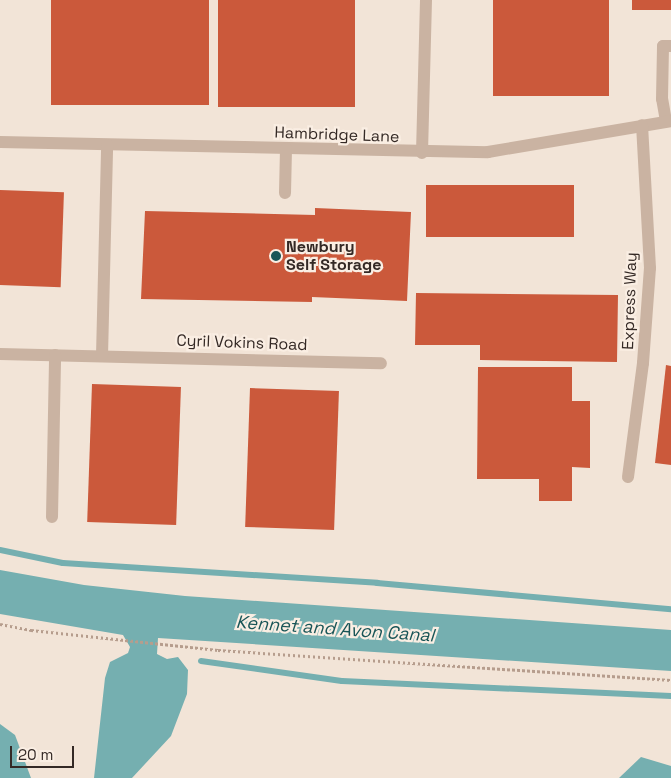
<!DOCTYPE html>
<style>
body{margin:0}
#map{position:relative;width:671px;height:778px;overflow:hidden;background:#f2e4d7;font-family:"Space Grotesk",sans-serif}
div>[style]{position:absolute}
.water>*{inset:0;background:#75afb0}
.stream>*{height:6px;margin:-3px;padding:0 3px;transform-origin:3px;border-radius:3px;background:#75afb0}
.building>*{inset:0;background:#cb593b;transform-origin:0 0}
.path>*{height:3px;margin-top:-1.5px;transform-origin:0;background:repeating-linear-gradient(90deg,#b69d8d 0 2.5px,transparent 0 5px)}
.minor>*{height:12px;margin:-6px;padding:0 6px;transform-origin:6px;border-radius:6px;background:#cab3a2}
.dots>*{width:14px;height:14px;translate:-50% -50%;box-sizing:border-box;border:2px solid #faeee3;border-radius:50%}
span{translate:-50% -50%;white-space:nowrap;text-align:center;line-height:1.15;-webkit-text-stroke:4.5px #faeee3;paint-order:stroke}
.street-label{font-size:16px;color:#342925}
.poi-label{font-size:16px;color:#342925;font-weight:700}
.left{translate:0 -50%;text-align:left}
.water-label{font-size:18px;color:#195557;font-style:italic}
.scale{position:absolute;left:10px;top:746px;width:64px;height:22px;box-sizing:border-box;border:2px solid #342925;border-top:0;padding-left:6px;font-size:15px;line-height:18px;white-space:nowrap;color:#342925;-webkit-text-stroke:4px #faeee3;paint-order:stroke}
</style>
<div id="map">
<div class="water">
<i style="clip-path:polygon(0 570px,84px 585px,185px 596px,671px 630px,671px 671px,158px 638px,157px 654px,167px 659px,178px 657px,188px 670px,187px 694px,171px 736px,132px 778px,94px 778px,105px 678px,110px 662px,128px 653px,130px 647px,123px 635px,0 614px)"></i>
<i style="clip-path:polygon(0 724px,15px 735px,31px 778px,0 778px)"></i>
<i style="clip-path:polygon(641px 757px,671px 766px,671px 778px,619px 778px)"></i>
</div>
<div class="stream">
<i style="left:0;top:550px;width:64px;rotate:11.7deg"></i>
<i style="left:63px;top:563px;width:315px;rotate:3.6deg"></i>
<i style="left:377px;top:583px;width:295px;rotate:5.1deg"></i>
<i style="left:201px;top:661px;width:142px;rotate:8.1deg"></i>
<i style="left:342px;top:681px;width:329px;rotate:2.6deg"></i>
</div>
<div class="building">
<i style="left:51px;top:0;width:158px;height:105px"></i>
<i style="left:218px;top:0;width:137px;height:107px"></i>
<i style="left:493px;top:0;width:116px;height:96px"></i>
<i style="left:632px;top:0;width:39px;height:10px"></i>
<i style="left:426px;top:185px;width:148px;height:52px"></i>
<i style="left:0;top:190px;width:64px;height:95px;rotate:2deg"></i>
<i style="clip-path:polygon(315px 208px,411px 212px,407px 301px,312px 297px,312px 302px,141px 299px,145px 211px,315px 215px)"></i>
<i style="clip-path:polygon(416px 293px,618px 295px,617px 362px,480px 360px,480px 345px,415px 345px)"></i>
<i style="clip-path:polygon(666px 365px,671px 366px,671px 465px,655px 463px)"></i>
<i style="clip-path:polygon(478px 367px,572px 367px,572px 401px,590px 401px,590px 468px,572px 467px,572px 501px,539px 501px,539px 479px,477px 479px)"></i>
<i style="left:92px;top:384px;width:89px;height:138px;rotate:2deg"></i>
<i style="left:250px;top:388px;width:89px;height:139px;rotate:2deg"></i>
</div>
<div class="path">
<i style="left:0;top:624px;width:32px;rotate:11deg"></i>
<i style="left:31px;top:630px;width:188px;rotate:6.1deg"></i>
<i style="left:218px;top:650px;width:454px;rotate:3.8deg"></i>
</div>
<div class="minor">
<i style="left:666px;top:121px;width:22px;rotate:-100deg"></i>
<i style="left:662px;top:99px;width:53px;rotate:-88.9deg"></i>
<i style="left:663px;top:46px;width:8px"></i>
<i style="left:0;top:142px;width:488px;rotate:1.2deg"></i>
<i style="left:488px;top:152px;width:186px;rotate:-9.6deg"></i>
<i style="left:422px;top:153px;width:153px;rotate:-88.5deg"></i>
<i style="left:285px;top:193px;width:44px;rotate:-88.7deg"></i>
<i style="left:0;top:354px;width:381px;rotate:1.4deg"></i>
<i style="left:102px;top:356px;width:211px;rotate:-88.6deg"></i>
<i style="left:628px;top:477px;width:115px;rotate:-82.5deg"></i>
<i style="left:643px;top:363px;width:95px;rotate:-85.8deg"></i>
<i style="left:650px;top:268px;width:143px;rotate:-93.2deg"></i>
<i style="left:52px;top:517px;width:162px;rotate:-88.9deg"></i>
</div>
<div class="dots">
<i style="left:276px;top:256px;background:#195557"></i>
</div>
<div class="street-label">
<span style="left:337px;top:135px;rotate:2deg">Hambridge Lane</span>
<span style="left:630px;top:301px;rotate:-88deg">Express Way</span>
<span style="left:242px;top:343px;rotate:2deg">Cyril Vokins Road</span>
</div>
<div class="poi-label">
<span class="left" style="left:286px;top:256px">Newbury<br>Self Storage</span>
</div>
<div class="water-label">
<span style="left:335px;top:629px;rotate:4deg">Kennet and Avon Canal</span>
</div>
<div class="scale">20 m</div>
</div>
